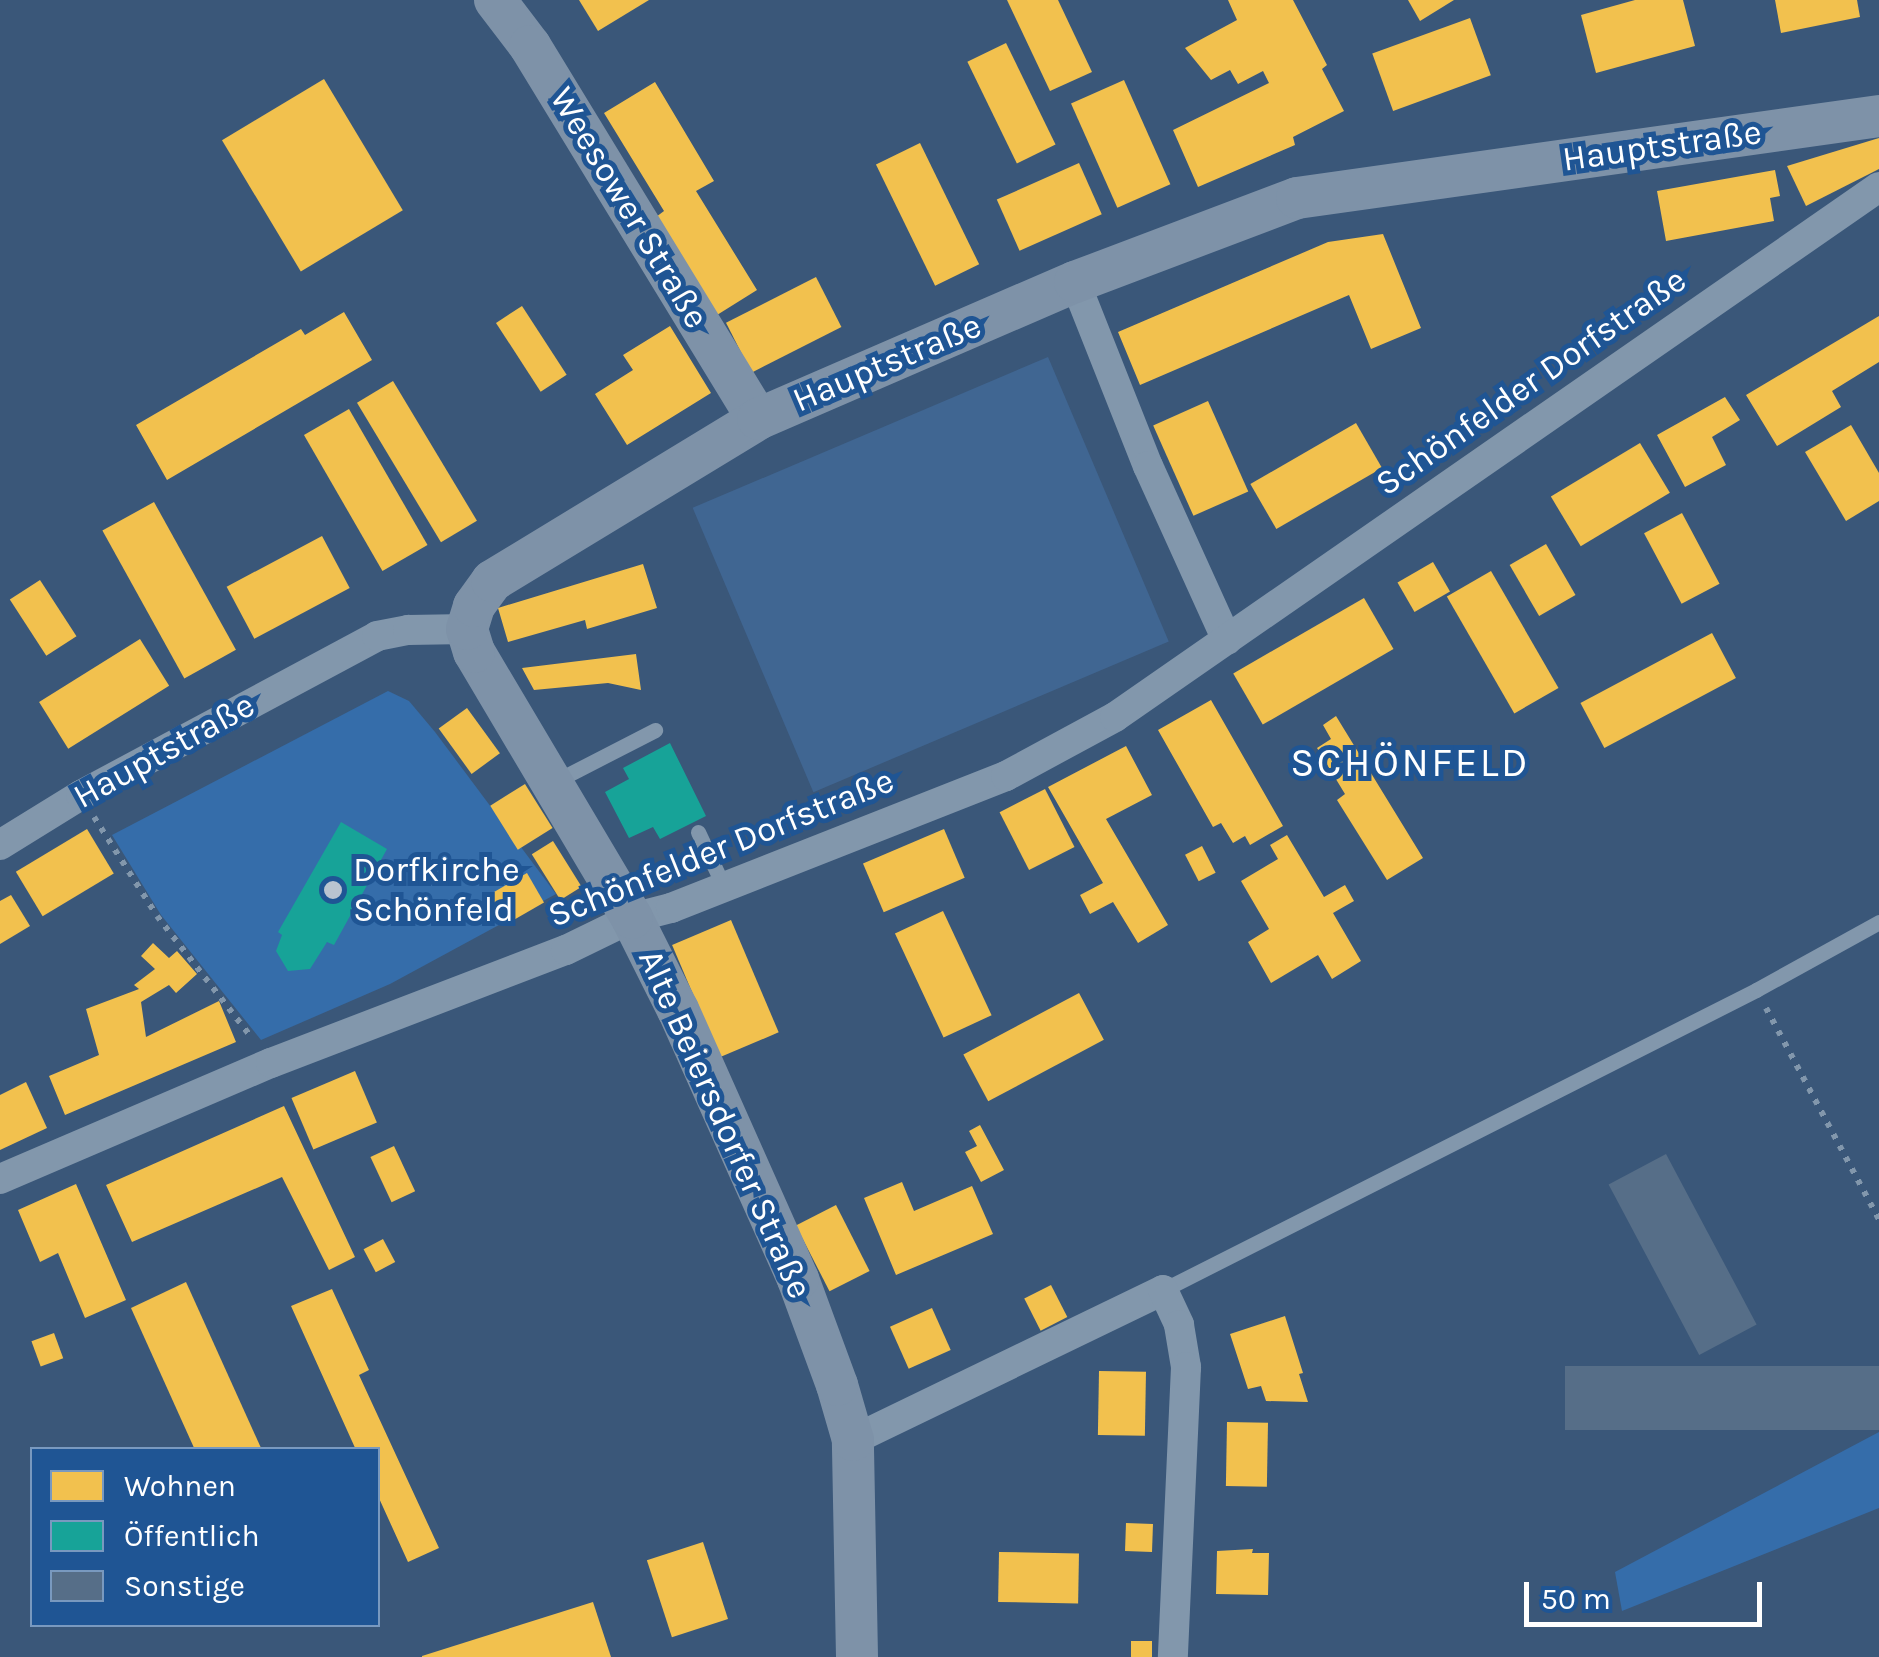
<!DOCTYPE html>
<meta charset="utf-8">
<style>
body{margin:0}
#map{position:relative;width:1879px;height:1657px;overflow:hidden;background:#3a5779;font-family:Karla,sans-serif}
div>[style]{position:absolute}
.green>*{inset:0;background:#356daa}
.water>*{inset:0;background:#406692;transform-origin:0 0}
.homes>*{inset:0;background:#f2c14e;transform-origin:0 0}
.public>*{inset:0;background:#17a398}
.building>*{inset:0;background:#566e88;transform-origin:0 0}
.path>*{height:6px;margin-top:-3px;transform-origin:0;background:repeating-linear-gradient(90deg,#8297ac 0 5px,transparent 0 13px)}
.lane>*{height:15px;margin:-7.5px;padding:0 7.5px;transform-origin:7.5px;border-radius:7.5px;background:#8297ac}
.street>*{height:30px;margin:-15px;padding:0 15px;transform-origin:15px;border-radius:15px;background:#8297ac}
.secondary>*{height:42px;margin:-21px;padding:0 21px;transform-origin:21px;border-radius:21px;background:#7e92a8}
.dots>*{width:28px;height:28px;translate:-50% -50%;box-sizing:border-box;border:5px solid #1f5594;border-radius:50%}
span{translate:-50% -50%;white-space:nowrap;text-align:center;line-height:1.15;-webkit-text-stroke:10px #1f5594;paint-order:stroke}
.street-label{font-size:35px;color:#fff}
.poi-label{font-size:35px;color:#fff}
.left{translate:0 -50%;text-align:left}
.quarter-label{font-size:40px;color:#fff;letter-spacing:2.5px}
.legend{position:absolute;left:30px;top:1447px;width:350px;height:180px;box-sizing:border-box;background:#1f5594;border:2px solid #7999bf;margin:0;padding:12px 18px;list-style:none;font-size:30px;color:#fff}
.legend li{display:flex;align-items:center;gap:20px;height:50px}
.legend b{width:50px;border:2px solid #7999bf}
.scale{position:absolute;left:1524px;top:1582px;width:238px;height:45px;box-sizing:border-box;border:5px solid #fff;border-top:0;padding-left:12px;font-size:30px;line-height:35px;white-space:nowrap;color:#fff;-webkit-text-stroke:8px #1f5594;paint-order:stroke}
</style>
<div id="map">
<div class="green">
<i style="clip-path:polygon(388px 691px,409px 701px,435px 732px,556px 894px,390px 984px,261px 1040px,161px 915px,112px 835px)"></i>
<i style="clip-path:polygon(1879px 1432px,1879px 1508px,1622px 1611px,1615px 1572px)"></i>
</div>
<div class="water">
<i style="left:1048px;top:357px;width:309px;height:386px;rotate:67deg"></i>
</div>
<div class="homes">
<i style="clip-path:polygon(579px 0,649px 0,598px 31px)"></i>
<i style="clip-path:polygon(1007px 0,1058px 0,1092px 72px,1050px 91px)"></i>
<i style="clip-path:polygon(1228px 0,1293px 0,1327px 65px,1322px 69px,1344px 111px,1293px 137px,1295px 145px,1198px 187px,1173px 130px,1269px 83px,1263px 71px,1238px 84px,1230px 70px,1211px 80px,1185px 48px,1237px 20px)"></i>
<i style="clip-path:polygon(1408px 0,1454px 0,1420px 21px)"></i>
<i style="clip-path:polygon(1635px 0,1683px 0,1695px 46px,1596px 73px,1581px 15px)"></i>
<i style="clip-path:polygon(1775px 0,1857px 0,1860px 17px,1781px 33px)"></i>
<i style="left:1470px;top:18px;width:61px;height:104px;rotate:70deg"></i>
<i style="left:1006px;top:43px;width:113px;height:43px;rotate:64deg"></i>
<i style="left:324px;top:79px;width:153px;height:119px;rotate:59deg"></i>
<i style="left:1124px;top:80px;width:114px;height:58px;rotate:66deg"></i>
<i style="clip-path:polygon(655px 82px,714px 181px,696px 191px,757px 290px,717px 315px,656px 217px,664px 211px,604px 113px)"></i>
<i style="clip-path:polygon(1879px 138px,1879px 169px,1806px 206px,1787px 166px)"></i>
<i style="left:920px;top:143px;width:135px;height:49px;rotate:64deg"></i>
<i style="left:1079px;top:163px;width:56px;height:90px;rotate:66deg"></i>
<i style="clip-path:polygon(1775px 170px,1780px 196px,1770px 198px,1774px 221px,1666px 241px,1657px 191px)"></i>
<i style="clip-path:polygon(1383px 234px,1421px 328px,1371px 349px,1349px 295px,1140px 385px,1118px 332px,1328px 242px)"></i>
<i style="left:816px;top:277px;width:56px;height:101px;rotate:63deg"></i>
<i style="left:522px;top:306px;width:82px;height:31px;rotate:57deg"></i>
<i style="clip-path:polygon(344px 312px,372px 360px,167px 480px,136px 425px,301px 329px,305px 335px)"></i>
<i style="clip-path:polygon(1879px 316px,1879px 362px,1832px 391px,1841px 407px,1777px 446px,1746px 395px)"></i>
<i style="clip-path:polygon(670px 326px,711px 393px,627px 445px,595px 394px,633px 370px,623px 355px)"></i>
<i style="left:393px;top:381px;width:163px;height:42px;rotate:59deg"></i>
<i style="clip-path:polygon(1725px 397px,1740px 420px,1712px 437px,1726px 465px,1685px 487px,1657px 435px)"></i>
<i style="left:1208px;top:401px;width:99px;height:60px;rotate:66deg"></i>
<i style="left:349px;top:409px;width:157px;height:52px;rotate:60deg"></i>
<i style="left:1356px;top:423px;width:52px;height:122px;rotate:60deg"></i>
<i style="clip-path:polygon(1851px 425px,1879px 473px,1879px 501px,1846px 521px,1805px 452px)"></i>
<i style="left:1640px;top:443px;width:58px;height:104px;rotate:59deg"></i>
<i style="left:154px;top:502px;width:169px;height:59px;rotate:61deg"></i>
<i style="left:1682px;top:513px;width:80px;height:43px;rotate:62deg"></i>
<i style="left:322px;top:536px;width:59px;height:108px;rotate:62deg"></i>
<i style="left:1546px;top:544px;width:59px;height:42px;rotate:60deg"></i>
<i style="left:1433px;top:562px;width:34px;height:41px;rotate:60deg"></i>
<i style="clip-path:polygon(643px 564px,657px 608px,587px 629px,585px 620px,508px 642px,498px 608px)"></i>
<i style="left:1491px;top:571px;width:135px;height:51px;rotate:60deg"></i>
<i style="left:40px;top:580px;width:67px;height:36px;rotate:57deg"></i>
<i style="left:1364px;top:598px;width:59px;height:151px;rotate:60deg"></i>
<i style="left:1712px;top:633px;width:51px;height:149px;rotate:62deg"></i>
<i style="left:140px;top:639px;width:55px;height:119px;rotate:58deg"></i>
<i style="clip-path:polygon(636px 654px,641px 690px,608px 683px,534px 690px,522px 668px)"></i>
<i style="clip-path:polygon(1211px 700px,1283px 826px,1250px 845px,1245px 836px,1233px 843px,1221px 823px,1213px 827px,1158px 730px)"></i>
<i style="left:467px;top:708px;width:56px;height:35px;rotate:54deg"></i>
<i style="clip-path:polygon(1336px 716px,1423px 858px,1387px 880px,1337px 800px,1345px 794px,1317px 748px,1331px 739px,1323px 725px)"></i>
<i style="clip-path:polygon(1126px 746px,1152px 795px,1106px 819px,1168px 925px,1138px 943px,1113px 902px,1090px 914px,1080px 895px,1103px 883px,1048px 787px)"></i>
<i style="left:525px;top:784px;width:52px;height:41px;rotate:58deg"></i>
<i style="left:1045px;top:789px;width:65px;height:51px;rotate:63deg"></i>
<i style="left:87px;top:829px;width:52px;height:83px;rotate:59deg"></i>
<i style="left:944px;top:829px;width:53px;height:88px;rotate:67deg"></i>
<i style="clip-path:polygon(1287px 835px,1324px 897px,1345px 885px,1354px 901px,1333px 913px,1361px 961px,1332px 979px,1318px 955px,1271px 983px,1248px 942px,1269px 929px,1241px 881px,1278px 859px,1270px 845px)"></i>
<i style="left:553px;top:841px;width:54px;height:25px;rotate:58deg"></i>
<i style="left:1202px;top:846px;width:30px;height:19px;rotate:63deg"></i>
<i style="left:527px;top:873px;width:34px;height:43px;rotate:60deg"></i>
<i style="clip-path:polygon(11px 895px,30px 926px,0 944px,0 901px)"></i>
<i style="left:943px;top:911px;width:115px;height:53px;rotate:65deg"></i>
<i style="left:731px;top:920px;width:122px;height:64px;rotate:67deg"></i>
<i style="clip-path:polygon(153px 943px,169px 958px,177px 951px,197px 974px,176px 993px,169px 985px,141px 1002px,146px 1037px,219px 1001px,236px 1042px,65px 1115px,49px 1076px,99px 1055px,86px 1009px,139px 989px,134px 985px,155px 969px,141px 956px)"></i>
<i style="left:1079px;top:993px;width:53px;height:131px;rotate:62deg"></i>
<i style="left:355px;top:1071px;width:56px;height:69px;rotate:67deg"></i>
<i style="clip-path:polygon(26px 1082px,47px 1128px,0 1150px,0 1095px)"></i>
<i style="clip-path:polygon(284px 1106px,355px 1257px,329px 1270px,282px 1177px,132px 1242px,106px 1185px)"></i>
<i style="clip-path:polygon(980px 1125px,1004px 1170px,981px 1182px,965px 1152px,977px 1146px,969px 1131px)"></i>
<i style="left:394px;top:1146px;width:50px;height:26px;rotate:65deg"></i>
<i style="clip-path:polygon(902px 1182px,914px 1211px,972px 1186px,993px 1234px,896px 1275px,864px 1198px)"></i>
<i style="clip-path:polygon(76px 1184px,126px 1300px,85px 1318px,58px 1253px,40px 1262px,18px 1210px)"></i>
<i style="left:836px;top:1205px;width:74px;height:45px;rotate:63deg"></i>
<i style="left:383px;top:1239px;width:26px;height:22px;rotate:62deg"></i>
<i style="clip-path:polygon(186px 1282px,261px 1448px,257px 1450px,195px 1450px,131px 1308px)"></i>
<i style="left:1051px;top:1285px;width:36px;height:30px;rotate:63deg"></i>
<i style="clip-path:polygon(332px 1289px,369px 1370px,359px 1375px,439px 1548px,408px 1562px,378px 1496px,378px 1450px,356px 1450px,291px 1306px)"></i>
<i style="left:932px;top:1308px;width:46px;height:46px;rotate:66deg"></i>
<i style="clip-path:polygon(1285px 1316px,1303px 1373px,1299px 1374px,1308px 1402px,1266px 1401px,1261px 1386px,1248px 1389px,1230px 1334px)"></i>
<i style="left:54px;top:1333px;width:27px;height:24px;rotate:70deg"></i>
<i style="left:1099px;top:1371px;width:47px;height:64px;rotate:1deg"></i>
<i style="left:1227px;top:1422px;width:41px;height:64px;rotate:1deg"></i>
<i style="left:1126px;top:1523px;width:27px;height:28px;rotate:2deg"></i>
<i style="left:703px;top:1542px;width:81px;height:59px;rotate:72deg"></i>
<i style="clip-path:polygon(1253px 1549px,1252px 1553px,1269px 1553px,1268px 1595px,1216px 1594px,1217px 1551px)"></i>
<i style="left:999px;top:1552px;width:80px;height:50px;rotate:1deg"></i>
<i style="clip-path:polygon(593px 1602px,611px 1657px,422px 1657px,422px 1656px)"></i>
<i style="left:1152px;top:1641px;width:16px;height:21px;rotate:90deg"></i>
</div>
<div class="public">
<i style="clip-path:polygon(670px 743px,706px 816px,660px 839px,653px 827px,629px 838px,605px 792px,629px 779px,623px 768px)"></i>
<i style="clip-path:polygon(341px 822px,387px 849px,334px 945px,327px 942px,310px 969px,288px 971px,276px 951px,282px 935px,278px 932px)"></i>
</div>
<div class="building">
<i style="left:1666px;top:1154px;width:193px;height:65px;rotate:62deg"></i>
<i style="left:1879px;top:1366px;width:64px;height:314px;rotate:90deg"></i>
</div>
<div class="path">
<i style="left:94px;top:817px;width:117px;rotate:57.5deg"></i>
<i style="left:157px;top:916px;width:155px;rotate:52.1deg"></i>
<i style="left:1766px;top:1008px;width:240px;rotate:61.9deg"></i>
</div>
<div class="lane">
<i style="left:552px;top:783px;width:116px;rotate:-27.2deg"></i>
<i style="left:698px;top:832px;width:61px;rotate:64.7deg"></i>
<i style="left:1163px;top:1290px;width:665px;rotate:-26.83deg"></i>
<i style="left:1756px;top:990px;width:141px;rotate:-28.9deg"></i>
</div>
<div class="street">
<i style="left:1075px;top:282px;width:198px;rotate:68.4deg"></i>
<i style="left:1148px;top:466px;width:191px;rotate:65.6deg"></i>
<i style="left:0;top:845px;width:95px;rotate:-31.7deg"></i>
<i style="left:81px;top:795px;width:336px;rotate:-28.2deg"></i>
<i style="left:377px;top:636px;width:32px;rotate:-11deg"></i>
<i style="left:408px;top:630px;width:59px;rotate:-1deg"></i>
<i style="left:0;top:1179px;width:295px;rotate:-23.2deg"></i>
<i style="left:271px;top:1063px;width:316px;rotate:-21deg"></i>
<i style="left:566px;top:950px;width:73px;rotate:-25.9deg"></i>
<i style="left:632px;top:918px;width:40px;rotate:-14.4deg"></i>
<i style="left:671px;top:908px;width:360px;rotate:-21.5deg"></i>
<i style="left:1006px;top:776px;width:124px;rotate:-28.4deg"></i>
<i style="left:1115px;top:717px;width:930px;rotate:-34.75deg"></i>
<i style="left:853px;top:1440px;width:344px;rotate:-25.8deg"></i>
<i style="left:1163px;top:1290px;width:38px;rotate:65deg"></i>
<i style="left:1179px;top:1325px;width:43px;rotate:80.5deg"></i>
<i style="left:1186px;top:1367px;width:290px;rotate:92.6deg"></i>
</div>
<div class="secondary">
<i style="left:495px;top:0;width:58px;rotate:52.7deg"></i>
<i style="left:530px;top:46px;width:437px;rotate:58.6deg"></i>
<i style="left:857px;top:1657px;width:217px;rotate:-91.1deg"></i>
<i style="left:853px;top:1440px;width:57px;rotate:-106.2deg"></i>
<i style="left:837px;top:1385px;width:113px;rotate:-110.2deg"></i>
<i style="left:798px;top:1279px;width:295px;rotate:-114deg"></i>
<i style="left:678px;top:1010px;width:103px;rotate:-116.6deg"></i>
<i style="left:632px;top:918px;width:309px;rotate:-120.7deg"></i>
<i style="left:474px;top:652px;width:24px;rotate:-107deg"></i>
<i style="left:467px;top:629px;width:24px;rotate:-73deg"></i>
<i style="left:474px;top:606px;width:31px;rotate:-54deg"></i>
<i style="left:492px;top:581px;width:311px;rotate:-31.3deg"></i>
<i style="left:758px;top:419px;width:345px;rotate:-23.4deg"></i>
<i style="left:1075px;top:282px;width:237px;rotate:-20.7deg"></i>
<i style="left:1297px;top:198px;width:588px;rotate:-8.02deg"></i>
</div>
<div class="dots">
<i style="left:333px;top:890px;background:#bac4d0"></i>
</div>
<div class="street-label">
<span style="left:1662px;top:146px;rotate:-8deg">Hauptstraße</span>
<span style="left:629px;top:208px;rotate:59deg">Weesower Straße</span>
<span style="left:887px;top:363px;rotate:-23deg">Hauptstraße</span>
<span style="left:1531px;top:382px;rotate:-35deg">Schönfelder Dorfstraße</span>
<span style="left:164px;top:751px;rotate:-29deg">Hauptstraße</span>
<span style="left:721px;top:848px;rotate:-22deg">Schönfelder Dorfstraße</span>
<span style="left:725px;top:1124px;rotate:66deg">Alte Beiersdorfer Straße</span>
</div>
<div class="poi-label">
<span class="left" style="left:353px;top:890px">Dorfkirche<br>Schönfeld</span>
</div>
<div class="quarter-label">
<span style="left:1410px;top:763px">SCHÖNFELD</span>
</div>
<ul class="legend">
<li><b style="height:28px;background:#f2c14e"></b>Wohnen</li>
<li><b style="height:28px;background:#17a398"></b>Öffentlich</li>
<li><b style="height:28px;background:#566e88"></b>Sonstige</li>
</ul>
<div class="scale">50 m</div>
</div>
